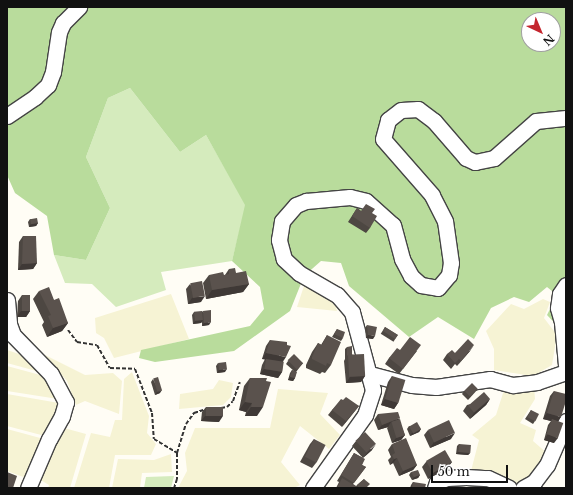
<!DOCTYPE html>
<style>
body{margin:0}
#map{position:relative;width:573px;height:495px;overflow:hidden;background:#fffdf5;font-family:"Libre Baskerville",serif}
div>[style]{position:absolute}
.farmland>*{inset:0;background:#f6f3d4}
.green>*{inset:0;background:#d5ebbd}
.forest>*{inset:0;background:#b9dc9c}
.path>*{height:2px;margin-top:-1px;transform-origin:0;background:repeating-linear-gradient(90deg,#333 0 4px,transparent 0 6px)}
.roads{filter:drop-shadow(1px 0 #444) drop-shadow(-1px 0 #444) drop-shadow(0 1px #444) drop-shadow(0 -1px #444)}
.minor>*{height:15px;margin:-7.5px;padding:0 7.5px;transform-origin:7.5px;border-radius:7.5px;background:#fff}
.wall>*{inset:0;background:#4d4742;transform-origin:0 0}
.shaded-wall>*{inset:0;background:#3f3936}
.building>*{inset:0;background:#5a524d;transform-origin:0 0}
span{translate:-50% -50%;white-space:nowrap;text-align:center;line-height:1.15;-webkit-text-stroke:4px #fff;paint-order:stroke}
.frame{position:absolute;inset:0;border:8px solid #111;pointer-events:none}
.north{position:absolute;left:521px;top:12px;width:40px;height:40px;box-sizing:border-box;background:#fff;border:1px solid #a0a0a0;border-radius:50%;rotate:136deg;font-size:11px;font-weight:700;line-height:16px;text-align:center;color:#111}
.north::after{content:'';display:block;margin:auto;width:14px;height:18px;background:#c4262e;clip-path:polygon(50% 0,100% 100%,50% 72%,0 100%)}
.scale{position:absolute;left:431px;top:465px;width:77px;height:18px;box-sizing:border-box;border:2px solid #111;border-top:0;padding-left:5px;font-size:12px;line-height:14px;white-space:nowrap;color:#111;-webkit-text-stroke:3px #fff;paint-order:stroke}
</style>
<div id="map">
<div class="farmland">
<i style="clip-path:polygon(304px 286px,334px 299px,337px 311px,297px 307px)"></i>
<i style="clip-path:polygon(171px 294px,189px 339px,114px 358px,104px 338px,96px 333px,95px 318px)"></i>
<i style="clip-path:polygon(543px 299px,550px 302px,544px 318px,557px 335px,552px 365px,533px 376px,494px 370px,494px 349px,486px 331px,511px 304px,524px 309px)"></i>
<i style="clip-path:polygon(7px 350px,19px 354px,40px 372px,7px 363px)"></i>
<i style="clip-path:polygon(43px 354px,85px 375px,113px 373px,122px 381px,119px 414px,85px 401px,76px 405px,67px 381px)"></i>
<i style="clip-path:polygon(7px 366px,44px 376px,58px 399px,7px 391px)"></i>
<i style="clip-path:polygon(132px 372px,149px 416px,147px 433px,156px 444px,151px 455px,115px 455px,109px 488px,74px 488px,91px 433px,110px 437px,115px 420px,122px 420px,124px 379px)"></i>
<i style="clip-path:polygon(219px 380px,233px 383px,231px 397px,223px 405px,179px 409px,180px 394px,213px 389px)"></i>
<i style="clip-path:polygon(534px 385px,535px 399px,520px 423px,536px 430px,533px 441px,548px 454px,530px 481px,512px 485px,471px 471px,479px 440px,472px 435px,496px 415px,505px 387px)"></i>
<i style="clip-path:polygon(278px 389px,328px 393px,320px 414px,340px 435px,329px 449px,300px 426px,281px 462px,300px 485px,294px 488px,178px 488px,187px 471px,185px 453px,195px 428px,270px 428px)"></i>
<i style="clip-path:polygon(7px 394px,59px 403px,45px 436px,7px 426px)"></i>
<i style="clip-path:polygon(64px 428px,86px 434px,70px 488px,48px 488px,49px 485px,39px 479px)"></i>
<i style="clip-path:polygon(7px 429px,44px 439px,26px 478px,7px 471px)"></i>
<i style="clip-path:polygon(171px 454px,172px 472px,142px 473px,140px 488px,112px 488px,118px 459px,154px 460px)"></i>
</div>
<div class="green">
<i style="clip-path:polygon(130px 88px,180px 152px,206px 135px,246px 205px,232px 261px,161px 272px,166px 290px,116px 307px,92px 284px,65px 283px,54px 255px,86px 260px,110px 208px,86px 157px,108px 98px)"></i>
<i style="clip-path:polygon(174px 476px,171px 488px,144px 488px,146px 477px)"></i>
</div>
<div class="forest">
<i style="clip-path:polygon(evenodd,7px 7px,566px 7px,566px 335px,547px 315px,557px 295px,547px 287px,529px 302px,514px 297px,491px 308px,474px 339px,438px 317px,409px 337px,349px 286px,341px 263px,321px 261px,304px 276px,290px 311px,234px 351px,155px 362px,139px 358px,141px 350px,250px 326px,264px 309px,260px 287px,232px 261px,245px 205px,206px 135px,180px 152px,130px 88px,108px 98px,86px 157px,110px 208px,86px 260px,54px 255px,47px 216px,15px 193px,7px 175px,7px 7px,529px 20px,553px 20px,553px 44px,529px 44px,529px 20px)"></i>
</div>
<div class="path">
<i style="left:68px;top:330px;width:15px;rotate:53deg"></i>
<i style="left:77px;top:342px;width:20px;rotate:9deg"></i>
<i style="left:97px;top:345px;width:26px;rotate:61deg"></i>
<i style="left:110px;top:368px;width:25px;rotate:2deg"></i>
<i style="left:135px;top:369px;width:47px;rotate:68.9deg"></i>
<i style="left:152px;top:413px;width:26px;rotate:86deg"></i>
<i style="left:154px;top:439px;width:27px;rotate:31deg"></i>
<i style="left:177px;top:453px;width:26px;rotate:90deg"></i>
<i style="left:177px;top:479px;width:9px;rotate:108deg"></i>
<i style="left:221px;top:408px;width:6px;rotate:-9deg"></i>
<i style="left:227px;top:407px;width:8px;rotate:-45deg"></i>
<i style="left:233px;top:401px;width:20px;rotate:-70deg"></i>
<i style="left:177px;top:453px;width:30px;rotate:-73deg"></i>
<i style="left:186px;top:424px;width:14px;rotate:-54deg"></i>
<i style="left:194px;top:413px;width:13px;rotate:-18deg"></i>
</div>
<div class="roads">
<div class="minor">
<i style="left:7px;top:116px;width:34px;rotate:-34deg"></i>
<i style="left:35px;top:97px;width:18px;rotate:-43deg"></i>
<i style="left:48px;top:85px;width:14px;rotate:-69deg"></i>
<i style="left:53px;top:72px;width:40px;rotate:-81.5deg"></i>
<i style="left:59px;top:32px;width:10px;rotate:-66deg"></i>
<i style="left:63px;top:23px;width:23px;rotate:-45deg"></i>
<i style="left:566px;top:285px;width:11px;rotate:124deg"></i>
<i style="left:560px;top:294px;width:14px;rotate:98deg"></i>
<i style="left:558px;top:308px;width:15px;rotate:74deg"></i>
<i style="left:562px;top:322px;width:43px;rotate:84.7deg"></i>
<i style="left:7px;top:300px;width:24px;rotate:85deg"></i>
<i style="left:9px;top:324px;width:12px;rotate:70deg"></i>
<i style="left:13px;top:335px;width:54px;rotate:45.7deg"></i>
<i style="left:51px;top:374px;width:32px;rotate:62deg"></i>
<i style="left:66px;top:402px;width:15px;rotate:106deg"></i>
<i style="left:62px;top:416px;width:26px;rotate:119deg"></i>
<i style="left:49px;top:439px;width:53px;rotate:113.2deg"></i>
<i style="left:370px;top:374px;width:43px;rotate:14.7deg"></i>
<i style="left:412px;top:385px;width:24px;rotate:5deg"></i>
<i style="left:436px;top:387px;width:55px;rotate:-8.4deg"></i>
<i style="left:490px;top:379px;width:24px;rotate:15deg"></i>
<i style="left:513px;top:385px;width:24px;rotate:-7deg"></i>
<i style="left:537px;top:382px;width:31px;rotate:-19deg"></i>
<i style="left:313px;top:488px;width:90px;rotate:-54.5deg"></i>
<i style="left:365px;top:415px;width:26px;rotate:-72deg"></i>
<i style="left:373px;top:390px;width:81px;rotate:-105.1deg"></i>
<i style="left:352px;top:312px;width:23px;rotate:-131deg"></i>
<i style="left:337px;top:295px;width:44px;rotate:-149.9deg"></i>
<i style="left:299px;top:273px;width:21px;rotate:-137deg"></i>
<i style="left:284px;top:259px;width:20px;rotate:-105deg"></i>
<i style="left:279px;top:240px;width:19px;rotate:-81deg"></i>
<i style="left:282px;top:221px;width:21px;rotate:-49deg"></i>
<i style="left:296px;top:205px;width:11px;rotate:-22deg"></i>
<i style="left:306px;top:201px;width:44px;rotate:-5.2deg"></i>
<i style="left:350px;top:197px;width:16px;rotate:14deg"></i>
<i style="left:366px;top:201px;width:36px;rotate:42deg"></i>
<i style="left:393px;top:225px;width:35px;rotate:75deg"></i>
<i style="left:402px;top:259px;width:19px;rotate:62deg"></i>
<i style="left:411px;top:276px;width:13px;rotate:42deg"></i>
<i style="left:421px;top:285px;width:17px;rotate:10deg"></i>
<i style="left:438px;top:288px;width:17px;rotate:-50deg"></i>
<i style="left:449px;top:275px;width:12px;rotate:-81deg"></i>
<i style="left:451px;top:263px;width:42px;rotate:-98.1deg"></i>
<i style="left:445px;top:221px;width:29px;rotate:-117deg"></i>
<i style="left:432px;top:195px;width:74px;rotate:-131.2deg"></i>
<i style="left:383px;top:139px;width:20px;rotate:-75deg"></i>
<i style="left:388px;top:120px;width:16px;rotate:-38deg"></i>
<i style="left:401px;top:110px;width:17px;rotate:-3deg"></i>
<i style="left:418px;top:109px;width:20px;rotate:37deg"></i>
<i style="left:434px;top:121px;width:49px;rotate:49.1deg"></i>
<i style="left:466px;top:158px;width:10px;rotate:24deg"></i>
<i style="left:475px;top:162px;width:19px;rotate:-12deg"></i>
<i style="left:494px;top:158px;width:56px;rotate:-41.4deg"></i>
<i style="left:536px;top:121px;width:30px;rotate:-6deg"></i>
<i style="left:435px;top:488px;width:6px;rotate:-72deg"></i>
<i style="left:437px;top:482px;width:11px;rotate:-22deg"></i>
<i style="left:447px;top:478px;width:19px;rotate:-3deg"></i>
<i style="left:466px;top:477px;width:22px;rotate:3deg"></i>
<i style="left:488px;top:478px;width:23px;rotate:25deg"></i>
<i style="left:523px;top:488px;width:13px;rotate:-29deg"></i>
<i style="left:534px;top:482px;width:21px;rotate:-53deg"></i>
<i style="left:547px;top:465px;width:48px;rotate:-66.6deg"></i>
</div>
</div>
<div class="wall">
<i style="clip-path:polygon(357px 208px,361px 211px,372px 213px,370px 228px,366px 233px,348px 222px)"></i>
<i style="clip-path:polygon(30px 219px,38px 223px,36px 226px,29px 227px,28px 222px)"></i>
<i style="clip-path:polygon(23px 236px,37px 263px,33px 269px,18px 270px,19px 242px)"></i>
<i style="clip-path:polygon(229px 269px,236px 273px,249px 284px,243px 292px,206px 299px,203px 283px,209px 275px,225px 275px)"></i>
<i style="clip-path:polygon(190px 284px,201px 302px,188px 304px,186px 289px)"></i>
<i style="clip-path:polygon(39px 291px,54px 300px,68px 323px,62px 331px,47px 337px,42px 325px,44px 322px,33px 299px)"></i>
<i style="clip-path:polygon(22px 295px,30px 311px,26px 317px,17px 317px,18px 301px)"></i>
<i style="clip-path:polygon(203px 311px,209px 325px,202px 326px,202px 322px,201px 323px,193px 324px,192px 315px,194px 312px,202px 312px)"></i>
<i style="clip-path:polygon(367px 325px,373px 339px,366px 338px,365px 328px)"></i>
<i style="left:385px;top:327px;width:15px;height:8px;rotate:32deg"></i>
<i style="clip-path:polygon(337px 329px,343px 338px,341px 341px,332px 337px)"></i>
<i style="clip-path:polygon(327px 335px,331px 365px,325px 373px,322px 372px,320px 374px,306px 368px,306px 365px,312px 352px,318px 343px,321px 345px)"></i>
<i style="clip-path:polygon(270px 340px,283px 362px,282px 372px,278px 378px,260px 374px,262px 365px,265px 359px,262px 359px,266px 346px)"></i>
<i style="clip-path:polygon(347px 347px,352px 354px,365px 376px,361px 382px,346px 383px,344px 361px,345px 359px,345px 349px)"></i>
<i style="clip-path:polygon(400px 350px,417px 351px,399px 374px,385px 364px,389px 358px)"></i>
<i style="clip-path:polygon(470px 351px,457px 366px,455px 364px,451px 369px,443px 360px,447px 354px)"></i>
<i style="clip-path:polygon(288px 361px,303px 363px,296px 372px,295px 378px,293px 381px,288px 380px,290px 373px,292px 370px,294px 371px,286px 364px)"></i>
<i style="clip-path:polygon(218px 363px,225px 372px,217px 373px,216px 366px)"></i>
<i style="clip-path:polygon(392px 376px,398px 403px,394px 409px,381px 405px,388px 382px)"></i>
<i style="clip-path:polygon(250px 378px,257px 416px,245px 416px,246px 412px,239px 410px,244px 386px)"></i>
<i style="clip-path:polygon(153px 379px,160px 393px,155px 395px,151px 382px)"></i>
<i style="clip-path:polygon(478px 389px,468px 400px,462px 394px,464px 391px)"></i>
<i style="clip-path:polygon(554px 391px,558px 421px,554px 443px,544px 440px,548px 425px,551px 421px,543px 419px,550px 396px)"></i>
<i style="clip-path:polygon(490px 399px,486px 405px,470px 419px,463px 411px,467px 405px)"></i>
<i style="clip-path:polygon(343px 400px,359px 406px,342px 427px,328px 415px,332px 410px)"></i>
<i style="clip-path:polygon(206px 407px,219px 422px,201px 421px,202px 412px)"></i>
<i style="clip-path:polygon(531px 410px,535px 421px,533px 424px,525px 419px)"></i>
<i style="clip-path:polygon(378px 414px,399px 420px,405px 435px,401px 440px,392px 443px,387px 428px,388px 427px,378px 430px,374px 420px)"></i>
<i style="clip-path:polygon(409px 426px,421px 429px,419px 432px,410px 436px,407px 429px)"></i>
<i style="clip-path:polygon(428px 430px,451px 439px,430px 448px,424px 435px)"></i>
<i style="clip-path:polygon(314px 439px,316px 463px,312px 468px,300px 462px,310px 444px)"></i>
<i style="clip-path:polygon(356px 441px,372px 450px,363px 458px,362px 465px,366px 467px,353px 484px,356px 486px,364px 479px,367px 488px,336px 488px,339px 482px,337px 481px,354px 453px,363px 458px,352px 446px)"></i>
<i style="clip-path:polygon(392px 444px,417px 465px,413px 470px,399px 476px,393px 463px,390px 465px,388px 460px,391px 457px,388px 450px)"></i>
<i style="clip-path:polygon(459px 444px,470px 453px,468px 455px,456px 454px,457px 446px)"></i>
<i style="clip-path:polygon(426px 462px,452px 462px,448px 467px,428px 479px,422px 467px)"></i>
<i style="clip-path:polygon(411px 472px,420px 475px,418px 478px,412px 480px,409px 475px)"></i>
<i style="clip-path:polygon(413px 482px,425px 488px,410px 488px,411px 485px)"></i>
</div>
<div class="shaded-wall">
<i style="clip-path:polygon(38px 223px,36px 226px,29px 227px,31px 224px)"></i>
<i style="clip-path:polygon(37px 263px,33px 269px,18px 270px,22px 264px)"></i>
<i style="clip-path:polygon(249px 284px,243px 292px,206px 299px,212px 290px)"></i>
<i style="clip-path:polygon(205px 296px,201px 302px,188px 304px,192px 298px)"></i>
<i style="clip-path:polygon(21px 311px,30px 311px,26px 317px,17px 317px)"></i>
<i style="clip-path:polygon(203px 320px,201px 323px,193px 324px,195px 321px)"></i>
<i style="clip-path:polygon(211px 322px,209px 325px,202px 326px,204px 323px)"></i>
<i style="clip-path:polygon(68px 323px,62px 331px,47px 337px,53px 328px)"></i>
<i style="clip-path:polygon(368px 335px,375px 336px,373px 339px,366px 338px)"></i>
<i style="clip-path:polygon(474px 345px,470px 351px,457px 366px,461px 361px)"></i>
<i style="clip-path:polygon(266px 353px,286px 357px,282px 363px,262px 359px)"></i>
<i style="clip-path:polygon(227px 369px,225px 372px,217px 373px,219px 370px)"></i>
<i style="clip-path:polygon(264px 369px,282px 372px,278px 378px,260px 374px)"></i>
<i style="clip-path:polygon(365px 376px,361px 382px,346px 383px,350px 377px)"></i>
<i style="clip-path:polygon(290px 377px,295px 378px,293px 381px,288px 380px)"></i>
<i style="clip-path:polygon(162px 390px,160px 393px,155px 395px,157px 392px)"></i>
<i style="clip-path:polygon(385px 399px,398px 403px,394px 409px,381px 405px)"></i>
<i style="clip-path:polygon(490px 399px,486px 405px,470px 419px,474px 413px)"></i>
<i style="clip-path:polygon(245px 402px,252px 403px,246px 412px,239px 410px)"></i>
<i style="clip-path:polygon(359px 406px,355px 411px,342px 427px,346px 421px)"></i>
<i style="clip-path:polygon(251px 407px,263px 407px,257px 416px,245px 416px)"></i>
<i style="clip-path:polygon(547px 413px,561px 417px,557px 423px,552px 419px,551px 421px,543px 419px)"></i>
<i style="clip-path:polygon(205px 416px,223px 416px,219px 422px,201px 421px)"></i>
<i style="clip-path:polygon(400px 418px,396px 424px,391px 422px,388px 427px,378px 430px,382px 425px)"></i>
<i style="clip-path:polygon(421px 429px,419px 432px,410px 436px,412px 433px)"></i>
<i style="clip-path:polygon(455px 433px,451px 439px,430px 448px,434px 442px)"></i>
<i style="clip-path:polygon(548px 434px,558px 438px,554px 443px,544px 440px)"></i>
<i style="clip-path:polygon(405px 435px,401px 440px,392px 443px,396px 438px)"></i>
<i style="clip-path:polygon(376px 444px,372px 450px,363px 458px,367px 453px)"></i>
<i style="clip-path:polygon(458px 452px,470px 453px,468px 455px,456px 454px)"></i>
<i style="clip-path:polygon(397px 458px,393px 463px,390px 465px,394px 459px)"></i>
<i style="clip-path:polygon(452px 462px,448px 467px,428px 479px,432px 473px)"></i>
<i style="clip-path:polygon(417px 465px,413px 470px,399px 476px,403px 471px)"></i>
<i style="clip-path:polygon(420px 475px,418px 478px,412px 480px,414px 477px)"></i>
</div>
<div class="building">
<i style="clip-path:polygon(366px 204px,375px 209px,372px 213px,377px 216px,370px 228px,352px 216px,357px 208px,361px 211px)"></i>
<i style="left:37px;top:218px;width:5px;height:7px;rotate:79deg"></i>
<i style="clip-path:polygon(23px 236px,36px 236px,37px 263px,22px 264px)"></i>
<i style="clip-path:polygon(235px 268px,236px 273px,246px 271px,249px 284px,212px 290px,209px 275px,223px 272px,224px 275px,229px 274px,229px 269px)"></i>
<i style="left:202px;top:281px;width:15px;height:12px;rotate:79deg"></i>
<i style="clip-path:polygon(49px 287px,54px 300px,59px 298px,68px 323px,53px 328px,48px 316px,51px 315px,39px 291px)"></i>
<i style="left:22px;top:295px;width:8px;height:16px"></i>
<i style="clip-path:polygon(211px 310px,211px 322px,204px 323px,203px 311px)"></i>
<i style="left:202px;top:311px;width:9px;height:8px;rotate:84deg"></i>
<i style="clip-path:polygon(367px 325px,377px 327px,375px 336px,368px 335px)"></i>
<i style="clip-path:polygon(385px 327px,398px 335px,395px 339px,383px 331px)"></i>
<i style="clip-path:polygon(337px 329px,345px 332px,343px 338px,334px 334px)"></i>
<i style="clip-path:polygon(327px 335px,341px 342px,331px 365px,327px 363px,326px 366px,312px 359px,312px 357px,318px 343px,322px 345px)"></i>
<i style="clip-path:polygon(410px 337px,421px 345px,403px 369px,389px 358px,397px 348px,400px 350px)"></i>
<i style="clip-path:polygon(468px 339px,474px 345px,461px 361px,459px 359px,455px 363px,447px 354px,452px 350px,455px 353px)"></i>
<i style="clip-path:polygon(270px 340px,287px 342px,287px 345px,291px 346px,286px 357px,266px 353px)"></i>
<i style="clip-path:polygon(352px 346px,352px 355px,348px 355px,347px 356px,347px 347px)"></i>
<i style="left:294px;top:354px;width:13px;height:9px;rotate:45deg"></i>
<i style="left:364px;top:354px;width:22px;height:16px;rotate:87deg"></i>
<i style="left:266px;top:359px;width:18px;height:10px;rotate:9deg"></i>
<i style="left:226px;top:362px;width:7px;height:8px;rotate:82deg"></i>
<i style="clip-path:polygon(292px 370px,297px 372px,295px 378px,290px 377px)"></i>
<i style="left:392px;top:376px;width:14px;height:24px;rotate:17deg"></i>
<i style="left:158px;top:377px;width:14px;height:5px;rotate:73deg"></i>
<i style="clip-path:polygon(250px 378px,267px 378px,266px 381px,271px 382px,263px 407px,251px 407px,252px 403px,245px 402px)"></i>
<i style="left:472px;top:383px;width:8px;height:11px;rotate:45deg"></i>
<i style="clip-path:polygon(554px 391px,566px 394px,566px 401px,561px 417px,547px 413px)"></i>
<i style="left:484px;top:392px;width:9px;height:21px;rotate:49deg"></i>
<i style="clip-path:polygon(346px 397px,359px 406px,346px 421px,332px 410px,341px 399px,343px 400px)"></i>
<i style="left:206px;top:407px;width:17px;height:9px"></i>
<i style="left:531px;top:410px;width:9px;height:8px;rotate:27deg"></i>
<i style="clip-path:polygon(398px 412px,400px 418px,382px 425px,378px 414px)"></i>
<i style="left:400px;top:419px;width:17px;height:9px;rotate:73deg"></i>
<i style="left:552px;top:419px;width:12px;height:16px;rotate:20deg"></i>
<i style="left:449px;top:420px;width:14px;height:23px;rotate:65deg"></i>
<i style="left:417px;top:422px;width:8px;height:9px;rotate:60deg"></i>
<i style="left:365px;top:432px;width:16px;height:13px;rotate:47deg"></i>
<i style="clip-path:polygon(406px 438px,417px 465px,403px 471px,397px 458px,394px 459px,392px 455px,395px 453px,392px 444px)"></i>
<i style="left:314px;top:439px;width:13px;height:20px;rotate:27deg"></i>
<i style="left:459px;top:444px;width:12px;height:8px;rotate:5deg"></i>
<i style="left:445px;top:450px;width:14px;height:22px;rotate:60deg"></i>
<i style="clip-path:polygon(354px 453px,365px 459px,362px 465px,366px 467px,354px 483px,341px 475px)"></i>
<i style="clip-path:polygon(418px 470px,420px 475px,414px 477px,411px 472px)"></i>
<i style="clip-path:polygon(7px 472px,17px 476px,13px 488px,7px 488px)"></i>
<i style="clip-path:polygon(342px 478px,359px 488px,337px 488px)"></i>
<i style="clip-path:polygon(364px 479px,370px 484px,366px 488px,359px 488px,357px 485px)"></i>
<i style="clip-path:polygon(413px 482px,426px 484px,425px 488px,412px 488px)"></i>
</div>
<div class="frame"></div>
<div class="north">N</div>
<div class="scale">50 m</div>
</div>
